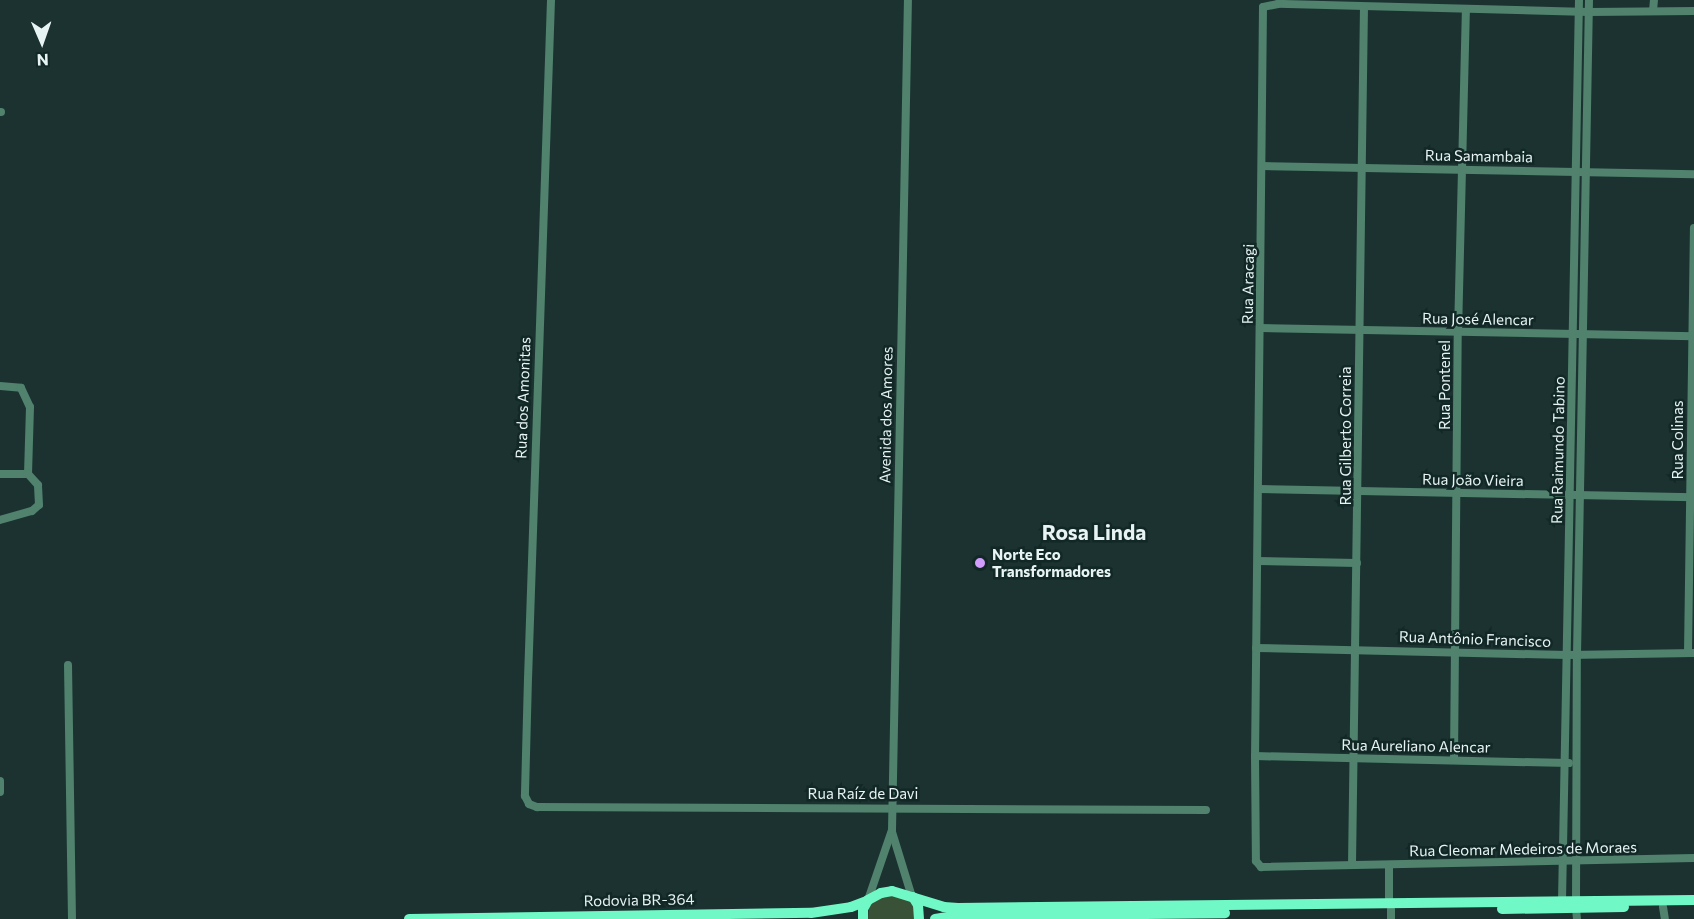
<!DOCTYPE html>
<meta charset="utf-8">
<style>
body{margin:0}
#map{position:relative;width:1694px;height:919px;overflow:hidden;background:#1b3230;font-family:Commissioner,sans-serif}
div>[style]{position:absolute}
.green>*{inset:0;background:#395237}
.minor>*{height:8px;margin:-4px;padding:0 4px;transform-origin:4px;border-radius:4px;background:#50826d}
.highway>*{height:10px;margin:-5px;padding:0 5px;transform-origin:5px;border-radius:5px;background:#70f9c6}
.dots>*{width:16px;height:16px;translate:-50% -50%;box-sizing:border-box;border:3px solid #112826;border-radius:50%}
span{translate:-50% -50%;white-space:nowrap;text-align:center;line-height:1.15;-webkit-text-stroke:5px #112826;paint-order:stroke}
.street-label{font-size:15px;color:#e7f4f3}
.poi-label{font-size:15px;color:#e7f4f3;font-weight:700}
.left{translate:0 -50%;text-align:left}
.district-label{font-size:21px;color:#e7f4f3;font-weight:700}
.north{position:absolute;left:12px;top:12px;width:60px;height:60px;-webkit-text-stroke:4px #112826;paint-order:stroke;rotate:178deg;font-size:16px;font-weight:700;line-height:24px;text-align:center;color:#e7f4f3}
.north::after{content:'';display:block;margin:auto;width:21px;height:27px;background:#e7f4f3;clip-path:polygon(50% 0,100% 100%,50% 72%,0 100%)}
</style>
<div id="map">
<div class="green">
<i style="clip-path:polygon(904px 895px,915px 907px,915px 919px,868px 919px,869px 905px,882px 896px)"></i>
</div>
<div class="minor">
<i style="left:551px;top:0;width:678px;rotate:91.94deg"></i>
<i style="left:528px;top:678px;width:118px;rotate:91.5deg"></i>
<i style="left:525px;top:796px;width:9px;rotate:63deg"></i>
<i style="left:529px;top:804px;width:9px;rotate:21deg"></i>
<i style="left:537px;top:807px;width:669px;rotate:0.26deg"></i>
<i style="left:1653px;top:11px;width:11px;rotate:-85deg"></i>
<i style="left:1694px;top:11px;width:105px;rotate:179.5deg"></i>
<i style="left:1589px;top:12px;width:311px;rotate:-178.5deg"></i>
<i style="left:1278px;top:4px;width:15px;rotate:169deg"></i>
<i style="left:1263px;top:7px;width:749px;rotate:90.61deg"></i>
<i style="left:1255px;top:756px;width:105px;rotate:89.5deg"></i>
<i style="left:1256px;top:861px;width:8px;rotate:50deg"></i>
<i style="left:1261px;top:867px;width:433px;rotate:-1.2deg"></i>
<i style="left:0;top:112px;width:1px"></i>
<i style="left:1263px;top:166px;width:431px;rotate:1.1deg"></i>
<i style="left:1261px;top:328px;width:433px;rotate:1.1deg"></i>
<i style="left:0;top:386px;width:21px;rotate:5deg"></i>
<i style="left:21px;top:388px;width:21px;rotate:65deg"></i>
<i style="left:30px;top:407px;width:67px;rotate:91.7deg"></i>
<i style="left:28px;top:474px;width:28px;rotate:180deg"></i>
<i style="left:1259px;top:489px;width:435px;rotate:1.1deg"></i>
<i style="left:0;top:520px;width:33px;rotate:-16deg"></i>
<i style="left:32px;top:511px;width:9px;rotate:-41deg"></i>
<i style="left:39px;top:505px;width:20px;rotate:-93deg"></i>
<i style="left:38px;top:485px;width:15px;rotate:-132deg"></i>
<i style="left:1258px;top:561px;width:99px;rotate:1.2deg"></i>
<i style="left:1256px;top:648px;width:312px;rotate:1.3deg"></i>
<i style="left:1568px;top:655px;width:126px;rotate:-0.9deg"></i>
<i style="left:1688px;top:653px;width:425px;rotate:-89.2deg"></i>
<i style="left:68px;top:665px;width:254px;rotate:89.1deg"></i>
<i style="left:1255px;top:756px;width:314px;rotate:1.3deg"></i>
<i style="left:1454px;top:760px;width:427px;rotate:-89.5deg"></i>
<i style="left:1458px;top:333px;width:323px;rotate:-88.6deg"></i>
<i style="left:0;top:781px;width:11px;rotate:90deg"></i>
<i style="left:892px;top:832px;width:68px;rotate:72.9deg"></i>
<i style="left:1352px;top:865px;width:858px;rotate:-89.2deg"></i>
<i style="left:868px;top:900px;width:74px;rotate:-71.1deg"></i>
<i style="left:892px;top:830px;width:830px;rotate:-88.9deg"></i>
<i style="left:1562px;top:901px;width:901px;rotate:-88.92deg"></i>
<i style="left:1576px;top:901px;width:246px;rotate:-89.8deg"></i>
<i style="left:1577px;top:655px;width:655px;rotate:-88.95deg"></i>
<i style="left:1389px;top:903px;width:37px;rotate:-90deg"></i>
<i style="left:1663px;top:907px;width:12px;rotate:81deg"></i>
<i style="left:1576px;top:908px;width:11px;rotate:85deg"></i>
<i style="left:1391px;top:919px;width:10px;rotate:-90deg"></i>
</div>
<div class="highway">
<i style="left:913px;top:897px;width:9px;rotate:58deg"></i>
<i style="left:918px;top:905px;width:14px;rotate:86deg"></i>
<i style="left:1502px;top:909px;width:122px;rotate:-0.9deg"></i>
<i style="left:409px;top:919px;width:402px;rotate:-0.9deg"></i>
<i style="left:811px;top:913px;width:40px;rotate:-8.5deg"></i>
<i style="left:851px;top:907px;width:17px;rotate:-21deg"></i>
<i style="left:863px;top:919px;width:10px;rotate:-90deg"></i>
<i style="left:863px;top:909px;width:10px;rotate:-61deg"></i>
<i style="left:868px;top:900px;width:15px;rotate:-28deg"></i>
<i style="left:881px;top:893px;width:11px;rotate:-10deg"></i>
<i style="left:892px;top:891px;width:54px;rotate:17.1deg"></i>
<i style="left:944px;top:907px;width:14px;rotate:4deg"></i>
<i style="left:958px;top:908px;width:736px;rotate:-0.62deg"></i>
<i style="left:935px;top:919px;width:19px;rotate:-9deg"></i>
<i style="left:954px;top:916px;width:271px;rotate:-0.6deg"></i>
</div>
<div class="dots">
<i style="left:980px;top:563px;background:#d19dfe"></i>
</div>
<div class="street-label">
<span style="left:1479px;top:156px;rotate:1deg">Rua Samambaia</span>
<span style="left:1248px;top:284px;rotate:-89deg">Rua Aracagi</span>
<span style="left:1478px;top:319px;rotate:1deg">Rua José Alencar</span>
<span style="left:1445px;top:385px;rotate:-90deg">Rua Pontenel</span>
<span style="left:523px;top:398px;rotate:-88deg">Rua dos Amonitas</span>
<span style="left:886px;top:415px;rotate:-89deg">Avenida dos Amores</span>
<span style="left:1346px;top:436px;rotate:-90deg">Rua Gilberto Correia</span>
<span style="left:1678px;top:440px;rotate:-90deg">Rua Colinas</span>
<span style="left:1558px;top:450px;rotate:-89deg">Rua Raimundo Tabino</span>
<span style="left:1473px;top:480px;rotate:1deg">Rua João Vieira</span>
<span style="left:1475px;top:639px;rotate:2deg">Rua Antônio Francisco</span>
<span style="left:1416px;top:746px;rotate:1deg">Rua Aureliano Alencar</span>
<span style="left:863px;top:794px">Rua Raíz de Davi</span>
<span style="left:1523px;top:849px;rotate:-1deg">Rua Cleomar Medeiros de Moraes</span>
<span style="left:639px;top:900px;rotate:-1deg">Rodovia BR-364</span>
</div>
<div class="poi-label">
<span class="left" style="left:992px;top:563px">Norte Eco<br>Transformadores</span>
</div>
<div class="district-label">
<span style="left:1094px;top:532px">Rosa Linda</span>
</div>
<div class="north">N</div>
</div>
